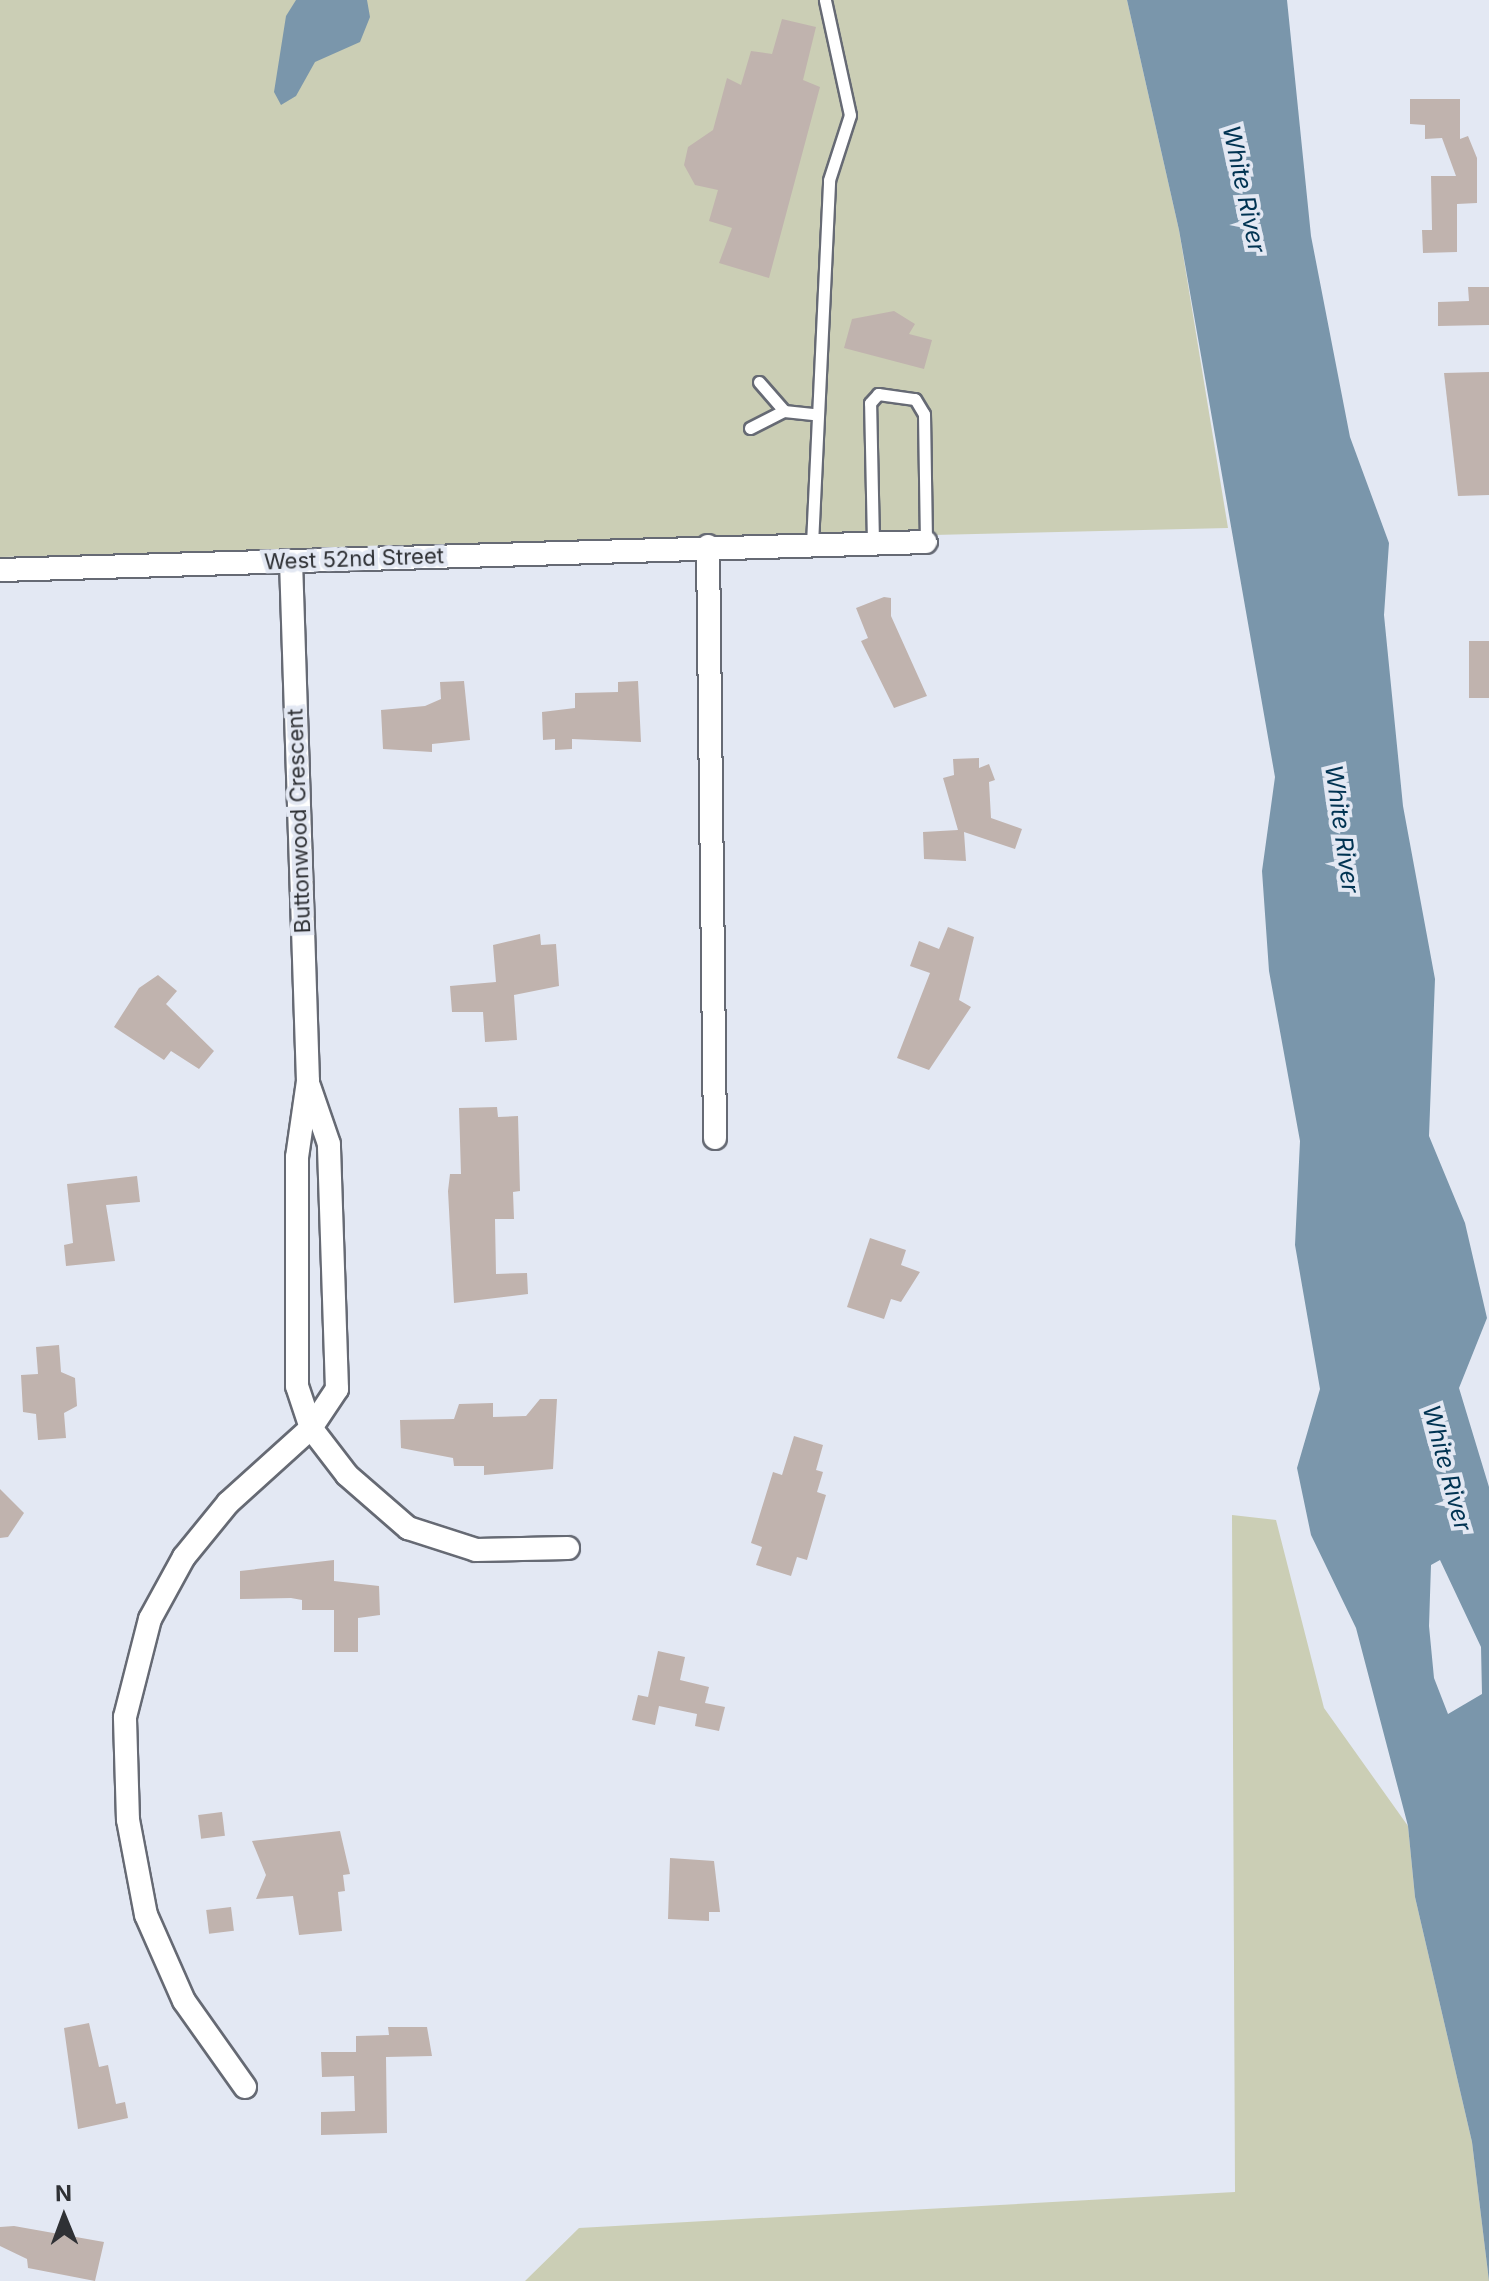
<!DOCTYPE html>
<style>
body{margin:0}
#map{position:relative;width:1489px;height:2281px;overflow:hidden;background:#e3e8f3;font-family:Inter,sans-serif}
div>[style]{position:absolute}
.green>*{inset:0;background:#cbceb5}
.water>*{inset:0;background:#7a96ab}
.building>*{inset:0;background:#c0b3ae;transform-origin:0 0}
.roads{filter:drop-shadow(2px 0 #666a74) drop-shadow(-2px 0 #666a74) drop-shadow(0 2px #666a74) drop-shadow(0 -2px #666a74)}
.lane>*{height:11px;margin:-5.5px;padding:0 5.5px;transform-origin:5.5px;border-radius:5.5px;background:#fff}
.street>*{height:22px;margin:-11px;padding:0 11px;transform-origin:11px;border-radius:11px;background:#fff}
span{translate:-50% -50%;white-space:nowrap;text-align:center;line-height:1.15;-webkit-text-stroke:8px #e3e8f3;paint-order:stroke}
.street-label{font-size:22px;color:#2f3135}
.water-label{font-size:24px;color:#003352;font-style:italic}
.north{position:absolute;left:24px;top:2177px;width:80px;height:80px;-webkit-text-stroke:6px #e3e8f3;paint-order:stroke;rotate:359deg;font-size:22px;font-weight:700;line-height:32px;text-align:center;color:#2f3135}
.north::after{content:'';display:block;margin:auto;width:28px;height:36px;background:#2f3135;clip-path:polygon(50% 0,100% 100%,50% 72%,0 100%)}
</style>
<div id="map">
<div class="green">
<i style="clip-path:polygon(0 0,1127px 0,1179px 230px,1228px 528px,0 557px)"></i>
<i style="clip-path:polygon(1232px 1515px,1276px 1520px,1324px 1708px,1408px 1826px,1415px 1897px,1472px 2142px,1489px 2281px,525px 2281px,579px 2228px,1235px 2192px)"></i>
</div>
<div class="water">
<i style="clip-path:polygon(296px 0,367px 0,370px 17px,360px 42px,315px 62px,296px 96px,281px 105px,274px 92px,286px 16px)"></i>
<i style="clip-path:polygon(evenodd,1127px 0,1287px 0,1311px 236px,1350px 437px,1389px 543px,1384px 615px,1403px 806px,1435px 979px,1429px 1136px,1465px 1223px,1487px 1318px,1459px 1388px,1489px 1487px,1489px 2281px,1472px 2142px,1415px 1897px,1408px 1826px,1356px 1628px,1311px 1535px,1297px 1468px,1320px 1389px,1295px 1245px,1300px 1141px,1269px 971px,1262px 871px,1275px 777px,1179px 230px,1127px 0,1440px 1560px,1481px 1647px,1482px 1694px,1448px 1714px,1434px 1678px,1429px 1626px,1431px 1565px,1440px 1560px)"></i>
</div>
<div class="building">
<i style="clip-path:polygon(782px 19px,816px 27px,803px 80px,820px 87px,769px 278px,719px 263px,732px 228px,709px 221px,718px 190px,695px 185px,684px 165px,688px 147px,713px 130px,727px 78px,741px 85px,751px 51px,772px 54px)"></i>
<i style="clip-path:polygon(1410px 99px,1460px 99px,1460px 139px,1468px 136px,1477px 158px,1477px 203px,1457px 204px,1457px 252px,1423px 253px,1422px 230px,1432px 230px,1431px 176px,1456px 176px,1442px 138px,1425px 139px,1425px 125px,1410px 124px)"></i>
<i style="clip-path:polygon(1468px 287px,1489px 287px,1489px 325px,1438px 326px,1438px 302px,1469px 301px)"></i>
<i style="clip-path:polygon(894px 311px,915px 324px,909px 334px,932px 340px,924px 369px,844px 348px,852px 319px)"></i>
<i style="clip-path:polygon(1489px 372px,1489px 495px,1458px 496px,1444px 373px)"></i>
<i style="clip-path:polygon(884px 597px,891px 598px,891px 616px,927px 696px,894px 708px,861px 641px,868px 638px,856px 608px)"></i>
<i style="left:1469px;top:641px;width:20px;height:57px"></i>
<i style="clip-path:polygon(464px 681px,470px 740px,432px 744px,432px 752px,383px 749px,381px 710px,425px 706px,441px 699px,440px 682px)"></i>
<i style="clip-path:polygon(638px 681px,641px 742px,572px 739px,572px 749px,555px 750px,555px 739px,543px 740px,542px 712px,575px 708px,575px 693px,618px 692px,618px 682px)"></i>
<i style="clip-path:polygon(979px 758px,979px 768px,989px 764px,995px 780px,989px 782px,991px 818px,1022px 829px,1015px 849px,964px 832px,966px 861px,924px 859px,923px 832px,958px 830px,943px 778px,954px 775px,953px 759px)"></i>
<i style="clip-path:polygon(948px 927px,974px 937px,959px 1000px,971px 1007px,929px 1070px,897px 1058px,930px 973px,910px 966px,919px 941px,939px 949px)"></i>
<i style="clip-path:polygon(540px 934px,541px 945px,556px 944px,559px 986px,514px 995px,517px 1040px,485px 1042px,483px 1012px,452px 1012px,450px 986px,496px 982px,493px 945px)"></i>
<i style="clip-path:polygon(158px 975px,177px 991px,166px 1004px,214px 1051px,199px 1069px,171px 1051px,164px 1060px,114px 1027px,139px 988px)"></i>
<i style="clip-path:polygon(497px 1107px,498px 1117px,518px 1116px,520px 1191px,513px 1192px,514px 1219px,495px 1219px,496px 1274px,527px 1273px,528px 1294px,454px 1303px,448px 1191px,450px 1174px,461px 1174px,459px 1108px)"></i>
<i style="clip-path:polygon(137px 1176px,140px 1202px,106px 1205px,115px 1261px,66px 1266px,64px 1245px,73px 1243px,67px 1184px)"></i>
<i style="clip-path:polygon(870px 1238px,906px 1250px,901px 1265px,920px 1272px,901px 1302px,891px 1299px,884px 1319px,847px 1307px)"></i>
<i style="clip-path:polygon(59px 1345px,61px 1372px,75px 1378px,77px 1406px,64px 1413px,66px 1438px,38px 1440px,36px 1414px,23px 1412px,21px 1375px,38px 1374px,36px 1347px)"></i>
<i style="clip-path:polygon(540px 1399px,557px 1399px,553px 1469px,484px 1475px,484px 1466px,454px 1466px,453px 1458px,401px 1448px,400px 1420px,454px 1419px,459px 1404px,493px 1403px,493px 1417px,526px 1416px)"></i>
<i style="clip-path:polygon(794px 1436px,823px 1445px,816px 1470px,823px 1472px,817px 1492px,826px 1495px,807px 1560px,797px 1557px,791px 1576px,756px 1565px,762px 1547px,751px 1543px,773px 1472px,782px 1475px)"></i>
<i style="clip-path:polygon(0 1489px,24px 1513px,8px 1537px,0 1538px)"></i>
<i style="clip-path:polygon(334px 1560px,334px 1581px,379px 1586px,380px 1615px,358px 1618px,358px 1652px,334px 1652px,334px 1610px,302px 1610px,302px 1600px,291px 1598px,240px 1599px,240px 1571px)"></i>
<i style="clip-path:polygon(658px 1651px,685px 1657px,680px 1680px,709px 1687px,705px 1703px,725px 1707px,719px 1731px,695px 1726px,697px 1714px,659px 1706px,655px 1725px,632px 1720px,638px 1695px,648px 1697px)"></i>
<i style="left:222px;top:1812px;width:24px;height:24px;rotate:83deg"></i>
<i style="clip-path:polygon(340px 1831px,350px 1874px,343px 1875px,345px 1891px,338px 1892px,342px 1931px,299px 1935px,293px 1896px,256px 1899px,266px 1875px,252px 1841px)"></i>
<i style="clip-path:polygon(670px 1858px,714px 1861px,720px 1912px,709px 1912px,709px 1921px,668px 1919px)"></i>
<i style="left:231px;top:1907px;width:24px;height:25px;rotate:83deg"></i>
<i style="clip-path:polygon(89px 2023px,99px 2067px,108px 2065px,116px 2104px,125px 2102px,128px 2118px,78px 2129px,64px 2028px)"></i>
<i style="clip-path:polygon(388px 2027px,427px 2027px,432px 2056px,386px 2057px,387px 2133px,321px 2135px,321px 2112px,355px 2111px,354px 2076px,322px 2077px,321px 2052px,356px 2052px,356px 2036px,389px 2035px)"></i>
<i style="clip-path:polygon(14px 2226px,104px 2242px,95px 2281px,28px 2268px,27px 2259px,0 2246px,0 2227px)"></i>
</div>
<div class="roads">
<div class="lane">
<i style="left:759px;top:382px;width:38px;rotate:49deg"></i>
<i style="left:750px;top:428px;width:38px;rotate:-27deg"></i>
<i style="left:784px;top:411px;width:31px;rotate:6deg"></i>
<i style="left:873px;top:542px;width:139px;rotate:-91.2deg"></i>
<i style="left:870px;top:403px;width:12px;rotate:-48deg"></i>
<i style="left:878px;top:394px;width:37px;rotate:8deg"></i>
<i style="left:915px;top:399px;width:17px;rotate:59deg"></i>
<i style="left:924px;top:414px;width:128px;rotate:89.1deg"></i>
<i style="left:812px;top:544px;width:364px;rotate:-87.3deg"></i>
<i style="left:829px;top:180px;width:68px;rotate:-72.1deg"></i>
<i style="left:850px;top:115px;width:118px;rotate:-102.3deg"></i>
</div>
<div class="street">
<i style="left:708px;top:546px;width:592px;rotate:89.32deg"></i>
<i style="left:291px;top:561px;width:520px;rotate:88.13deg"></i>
<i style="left:308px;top:1081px;width:77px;rotate:98.2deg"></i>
<i style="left:297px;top:1157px;width:229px;rotate:90deg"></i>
<i style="left:297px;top:1386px;width:44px;rotate:71.6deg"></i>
<i style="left:311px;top:1428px;width:59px;rotate:52.5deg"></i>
<i style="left:347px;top:1475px;width:81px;rotate:41deg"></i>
<i style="left:408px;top:1528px;width:71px;rotate:17.9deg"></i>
<i style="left:476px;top:1550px;width:92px;rotate:-1.2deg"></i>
<i style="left:0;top:570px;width:926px;rotate:-1.73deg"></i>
<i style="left:245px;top:2087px;width:105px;rotate:-125.3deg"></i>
<i style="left:184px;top:2001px;width:94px;rotate:-113.8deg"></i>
<i style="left:146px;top:1915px;width:97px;rotate:-100.7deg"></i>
<i style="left:128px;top:1820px;width:103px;rotate:-91.7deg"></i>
<i style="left:125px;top:1717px;width:101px;rotate:-75.7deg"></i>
<i style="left:150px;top:1619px;width:71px;rotate:-61.3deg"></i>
<i style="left:184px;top:1557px;width:70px;rotate:-50.8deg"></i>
<i style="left:228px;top:1503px;width:112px;rotate:-42.1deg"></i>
<i style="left:311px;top:1428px;width:47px;rotate:-56.3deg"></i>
<i style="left:337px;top:1389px;width:245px;rotate:-91.9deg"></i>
<i style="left:329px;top:1144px;width:61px;rotate:-109deg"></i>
</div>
</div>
<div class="street-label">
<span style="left:354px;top:559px;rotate:-2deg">West 52nd Street</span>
<span style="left:299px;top:821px;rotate:-92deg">Buttonwood Crescent</span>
</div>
<div class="water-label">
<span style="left:1244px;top:189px;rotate:78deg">White River</span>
<span style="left:1342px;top:829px;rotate:82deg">White River</span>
<span style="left:1447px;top:1468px;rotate:75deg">White River</span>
</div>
<div class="north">N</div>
</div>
